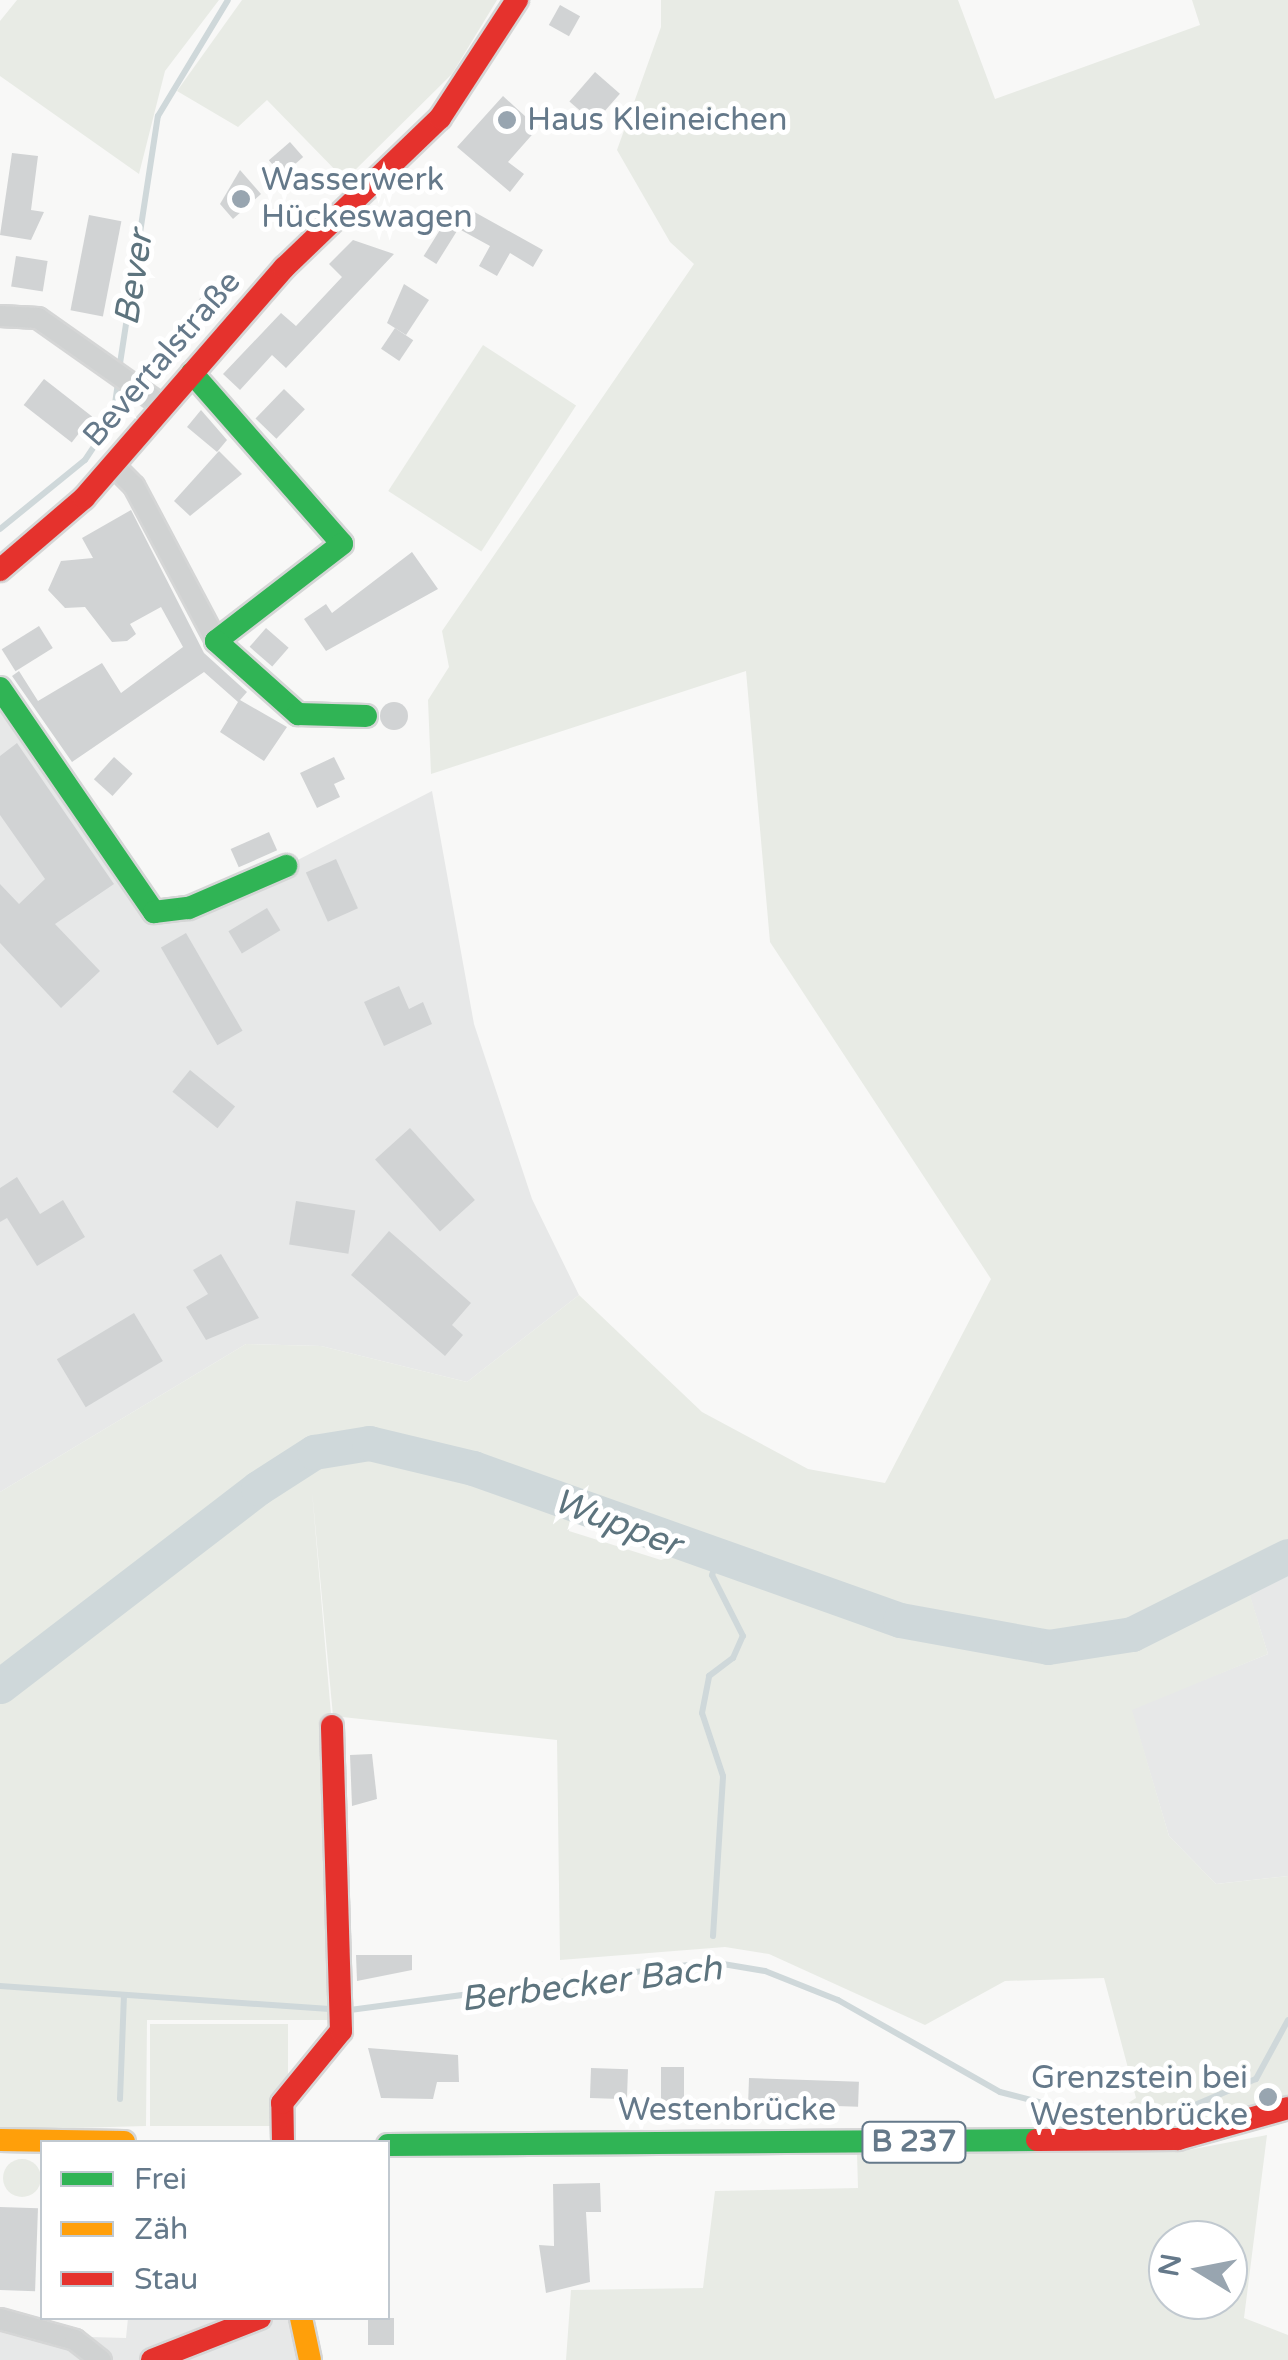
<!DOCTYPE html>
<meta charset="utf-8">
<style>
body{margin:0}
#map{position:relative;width:1288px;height:2360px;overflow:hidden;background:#f8f8f7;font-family:"Varela Round",sans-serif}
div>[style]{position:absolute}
.built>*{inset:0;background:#e7e8e8}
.green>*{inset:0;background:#e8ebe5;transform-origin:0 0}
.round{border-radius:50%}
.stream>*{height:6px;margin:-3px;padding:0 3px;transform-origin:3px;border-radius:3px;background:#cfd8da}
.river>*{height:35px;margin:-17.5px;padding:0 17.5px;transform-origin:17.5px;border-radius:17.5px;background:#cfd8da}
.building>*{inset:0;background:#d1d3d4;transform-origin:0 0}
.roads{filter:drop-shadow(2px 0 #d5d6d6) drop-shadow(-2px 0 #d5d6d6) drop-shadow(0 2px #d5d6d6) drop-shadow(0 -2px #d5d6d6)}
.street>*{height:20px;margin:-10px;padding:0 10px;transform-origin:10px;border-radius:10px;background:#d0d2d2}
.fast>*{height:22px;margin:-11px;padding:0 11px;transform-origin:11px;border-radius:11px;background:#30b455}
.slow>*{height:22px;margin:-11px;padding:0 11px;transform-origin:11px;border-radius:11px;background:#ff9f0a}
.jam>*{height:22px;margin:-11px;padding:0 11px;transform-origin:11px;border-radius:11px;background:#e5322d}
.dots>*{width:28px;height:28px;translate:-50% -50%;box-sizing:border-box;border:5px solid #fff;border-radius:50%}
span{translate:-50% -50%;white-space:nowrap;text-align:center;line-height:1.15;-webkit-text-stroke:10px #fff;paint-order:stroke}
.shield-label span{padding:2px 8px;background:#fff;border:2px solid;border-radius:8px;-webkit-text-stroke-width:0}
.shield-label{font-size:30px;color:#65798a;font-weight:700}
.poi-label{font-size:32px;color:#65798a}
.left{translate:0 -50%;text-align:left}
.right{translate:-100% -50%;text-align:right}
.street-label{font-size:32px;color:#65798a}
.water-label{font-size:35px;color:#5d747e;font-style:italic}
.legend{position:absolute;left:40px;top:2140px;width:350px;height:180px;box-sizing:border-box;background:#fff;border:2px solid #c1c9d0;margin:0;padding:12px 18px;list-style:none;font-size:30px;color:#65798a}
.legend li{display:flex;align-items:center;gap:20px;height:50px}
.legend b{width:50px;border:2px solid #c1c9d0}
.north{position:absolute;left:1148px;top:2220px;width:100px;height:100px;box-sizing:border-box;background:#fff;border:2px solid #c1c9d0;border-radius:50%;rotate:280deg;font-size:28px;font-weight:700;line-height:40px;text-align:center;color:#65798a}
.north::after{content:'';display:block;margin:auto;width:35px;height:45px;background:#98a5b0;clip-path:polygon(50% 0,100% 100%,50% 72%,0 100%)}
</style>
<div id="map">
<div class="built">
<i style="clip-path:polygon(0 688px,154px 912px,286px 866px,432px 791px,474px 1024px,532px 1199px,579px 1295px,467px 1382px,321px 1346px,246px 1344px,0 1492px)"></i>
<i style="clip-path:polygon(1288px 1548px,1288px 1876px,1216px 1884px,1169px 1836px,1131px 1709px,1268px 1654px,1241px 1568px)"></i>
<i style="clip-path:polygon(23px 2315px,91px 2337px,126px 2338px,128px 2318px,292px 2318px,302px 2360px,0 2360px,0 2318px)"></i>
</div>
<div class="green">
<i style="clip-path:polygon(17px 0,219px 0,165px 71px,139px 174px,0 76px,0 21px)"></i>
<i style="clip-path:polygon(242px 0,497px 0,452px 74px,345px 180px,267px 100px,238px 127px,177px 91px)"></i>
<i style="clip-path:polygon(evenodd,661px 0,958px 0,995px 99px,1200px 25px,1192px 0,1288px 0,1288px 1548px,1242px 1569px,1268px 1654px,1132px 1710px,1169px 1836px,1216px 1884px,1288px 1876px,1288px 2108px,1068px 2142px,1136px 2098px,1104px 1978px,1005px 1981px,925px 2025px,769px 1954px,725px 1947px,560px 1960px,557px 1740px,333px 1716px,312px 1491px,332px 1726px,333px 2020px,147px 2020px,146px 2126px,0 2130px,0 1492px,246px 1344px,321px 1346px,467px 1382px,579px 1295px,702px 1412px,808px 1469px,885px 1483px,991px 1279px,770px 942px,746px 671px,431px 774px,428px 700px,449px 667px,442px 631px,694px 264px,670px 242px,617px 150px,661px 27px,661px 0,570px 1513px,806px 1574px,885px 1602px,696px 1549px,661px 1560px,569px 1531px,570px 1513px)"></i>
<i style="left:483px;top:345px;width:111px;height:174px;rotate:33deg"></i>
<i style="left:150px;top:2024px;width:138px;height:102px"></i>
<i style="clip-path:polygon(evenodd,1267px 2135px,1244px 2318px,1288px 2335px,1288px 2360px,566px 2360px,571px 2290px,703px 2288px,715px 2191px,858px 2188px,857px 2153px,1178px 2152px,1267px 2135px,1168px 2240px,1228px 2240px,1228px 2300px,1168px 2300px,1168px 2240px)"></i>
<i class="round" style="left:3px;top:2159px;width:38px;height:38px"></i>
</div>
<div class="stream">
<i style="left:119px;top:370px;width:257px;rotate:-81.3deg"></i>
<i style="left:158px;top:116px;width:135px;rotate:-58.9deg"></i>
<i style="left:0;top:529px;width:109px;rotate:-39.1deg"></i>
<i style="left:85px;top:460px;width:50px;rotate:-56.3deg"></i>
<i style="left:113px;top:418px;width:36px;rotate:-82deg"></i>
<i style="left:713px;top:1936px;width:160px;rotate:-86.4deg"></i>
<i style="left:723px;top:1776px;width:66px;rotate:-108.4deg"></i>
<i style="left:702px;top:1713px;width:38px;rotate:-79deg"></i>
<i style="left:709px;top:1676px;width:30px;rotate:-37deg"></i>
<i style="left:733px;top:1658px;width:24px;rotate:-66deg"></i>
<i style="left:743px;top:1636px;width:68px;rotate:-116.9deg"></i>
<i style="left:712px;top:1575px;width:15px;rotate:-70deg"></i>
<i style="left:0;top:1986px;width:334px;rotate:4deg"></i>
<i style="left:350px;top:2010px;width:364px;rotate:-7.6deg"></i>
<i style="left:711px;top:1962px;width:55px;rotate:9.5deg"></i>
<i style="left:765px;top:1971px;width:79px;rotate:21.7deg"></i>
<i style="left:838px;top:2000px;width:186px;rotate:29.6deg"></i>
<i style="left:1000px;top:2092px;width:108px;rotate:14.4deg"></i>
<i style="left:1105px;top:2119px;width:91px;rotate:-8.8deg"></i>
<i style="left:1195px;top:2105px;width:66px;rotate:-23.1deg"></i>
<i style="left:1256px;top:2079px;width:67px;rotate:-61.5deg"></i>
<i style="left:120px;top:2099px;width:102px;rotate:-87.8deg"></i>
</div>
<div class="river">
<i style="left:0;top:1686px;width:325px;rotate:-37.5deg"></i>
<i style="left:258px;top:1488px;width:67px;rotate:-32.7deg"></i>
<i style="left:314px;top:1452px;width:56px;rotate:-9.3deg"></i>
<i style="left:369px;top:1443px;width:107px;rotate:13.5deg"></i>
<i style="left:473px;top:1468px;width:453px;rotate:19.6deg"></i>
<i style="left:900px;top:1620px;width:150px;rotate:10.3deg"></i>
<i style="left:1048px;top:1647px;width:85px;rotate:-8.8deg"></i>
<i style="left:1132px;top:1634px;width:174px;rotate:-26.6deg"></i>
</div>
<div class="building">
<i style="left:560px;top:5px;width:23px;height:23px;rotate:29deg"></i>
<i style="left:595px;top:72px;width:33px;height:39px;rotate:41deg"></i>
<i style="clip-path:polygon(503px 96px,538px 128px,508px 162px,524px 174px,510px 192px,457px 147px)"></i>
<i style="left:290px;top:142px;width:20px;height:28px;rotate:49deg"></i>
<i style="clip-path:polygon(12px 153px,38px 156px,31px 210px,44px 212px,31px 240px,0 235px)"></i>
<i style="clip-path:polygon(240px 170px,261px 194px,233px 219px,220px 204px)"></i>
<i style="clip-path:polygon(469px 209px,543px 250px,533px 267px,510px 253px,497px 276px,479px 266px,490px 246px,459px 229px)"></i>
<i style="left:89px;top:215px;width:33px;height:97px;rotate:11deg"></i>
<i style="left:448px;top:217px;width:15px;height:46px;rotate:32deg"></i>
<i style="clip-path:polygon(353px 240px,394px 254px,286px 368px,272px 355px,240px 390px,223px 374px,281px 313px,296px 326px,342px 277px,329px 264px)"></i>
<i style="left:16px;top:256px;width:32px;height:31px;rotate:9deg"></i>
<i style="left:212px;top:283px;width:16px;height:84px;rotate:38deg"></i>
<i style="clip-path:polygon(404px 284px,429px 300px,406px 335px,387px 323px)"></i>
<i style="left:395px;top:328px;width:22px;height:25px;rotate:34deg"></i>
<i style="left:44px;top:379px;width:61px;height:33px;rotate:38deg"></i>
<i style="left:284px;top:389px;width:29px;height:41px;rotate:44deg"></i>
<i style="clip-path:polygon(201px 410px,227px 440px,217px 452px,187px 427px)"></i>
<i style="clip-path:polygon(219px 451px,242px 474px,190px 516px,174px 501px)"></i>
<i style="clip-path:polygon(131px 510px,204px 653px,247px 692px,240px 700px,287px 727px,264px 761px,220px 732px,238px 702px,204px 672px,72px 762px,12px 676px,19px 671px,38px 701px,102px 663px,121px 693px,183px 647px,161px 607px,130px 624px,136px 634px,127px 641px,112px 642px,85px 607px,65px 608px,48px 590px,61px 561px,93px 558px,82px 538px)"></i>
<i style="clip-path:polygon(412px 552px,438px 589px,326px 651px,304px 619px,326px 604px,332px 613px)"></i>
<i style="left:39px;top:626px;width:26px;height:44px;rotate:58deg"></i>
<i style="left:266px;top:628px;width:30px;height:25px;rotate:41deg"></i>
<i class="round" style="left:380px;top:702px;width:28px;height:28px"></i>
<i style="clip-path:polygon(17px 743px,114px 884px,55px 924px,100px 971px,61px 1008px,0 943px,0 884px,19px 904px,45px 879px,0 815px,0 756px)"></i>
<i style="left:114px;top:757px;width:25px;height:30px;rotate:42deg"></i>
<i style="clip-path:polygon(334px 757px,345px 779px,334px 784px,340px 797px,317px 808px,300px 773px)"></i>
<i style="left:269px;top:832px;width:20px;height:42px;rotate:66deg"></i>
<i style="left:336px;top:859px;width:54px;height:33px;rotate:66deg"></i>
<i style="left:267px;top:908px;width:26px;height:45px;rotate:59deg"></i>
<i style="left:186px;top:933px;width:113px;height:29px;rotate:60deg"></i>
<i style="clip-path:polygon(399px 986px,409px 1009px,423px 1002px,432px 1024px,384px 1046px,364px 1002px)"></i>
<i style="left:190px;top:1070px;width:58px;height:28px;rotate:39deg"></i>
<i style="left:410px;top:1128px;width:97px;height:47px;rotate:48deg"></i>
<i style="clip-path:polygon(17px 1177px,40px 1214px,63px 1200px,85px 1237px,37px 1266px,7px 1218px,0 1222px,0 1188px)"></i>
<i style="left:296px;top:1201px;width:60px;height:44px;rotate:9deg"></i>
<i style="clip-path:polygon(389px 1231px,471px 1303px,452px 1325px,463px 1335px,445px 1356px,351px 1275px)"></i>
<i style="clip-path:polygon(221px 1254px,259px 1318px,206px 1340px,186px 1307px,208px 1294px,193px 1270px)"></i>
<i style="left:134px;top:1313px;width:56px;height:90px;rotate:59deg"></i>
<i style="clip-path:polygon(372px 1754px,377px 1799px,352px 1806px,350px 1755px)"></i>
<i style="clip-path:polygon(356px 1955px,412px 1955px,412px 1970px,357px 1981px)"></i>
<i style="clip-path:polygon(368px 2048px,458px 2055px,459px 2082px,437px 2082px,433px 2099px,381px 2098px)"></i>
<i style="left:661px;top:2067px;width:23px;height:35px"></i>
<i style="left:591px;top:2068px;width:37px;height:30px;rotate:2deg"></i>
<i style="left:749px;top:2078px;width:110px;height:25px;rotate:2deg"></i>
<i style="clip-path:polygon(600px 2183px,601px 2212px,586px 2212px,590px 2282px,546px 2293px,539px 2245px,554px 2246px,553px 2184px)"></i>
<i style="left:0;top:2207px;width:38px;height:83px;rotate:2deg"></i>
<i style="left:368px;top:2318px;width:26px;height:27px"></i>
</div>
<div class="roads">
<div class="street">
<i style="left:0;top:316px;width:38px;rotate:3deg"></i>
<i style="left:38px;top:318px;width:154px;rotate:35.2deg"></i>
<i style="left:113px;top:465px;width:30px;rotate:45deg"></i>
<i style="left:134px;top:486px;width:175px;rotate:62.1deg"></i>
<i style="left:0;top:2319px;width:78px;rotate:15.6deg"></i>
<i style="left:75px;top:2340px;width:33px;rotate:38deg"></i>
</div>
<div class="fast">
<i style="left:192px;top:373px;width:227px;rotate:48.7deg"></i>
<i style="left:342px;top:544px;width:159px;rotate:142.4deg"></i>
<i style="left:216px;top:641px;width:110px;rotate:41.7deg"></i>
<i style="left:298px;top:714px;width:68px;rotate:1.7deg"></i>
<i style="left:0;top:688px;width:272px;rotate:55.5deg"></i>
<i style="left:154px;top:912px;width:35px;rotate:-7deg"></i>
<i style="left:189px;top:908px;width:106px;rotate:-23.4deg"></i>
<i style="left:388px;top:2145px;width:649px;rotate:-0.44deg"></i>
</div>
<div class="slow">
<i style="left:0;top:2140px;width:124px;rotate:0.9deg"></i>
<i style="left:301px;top:2318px;width:43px;rotate:77.9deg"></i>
</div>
<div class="jam">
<i style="left:0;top:570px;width:111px;rotate:-40.6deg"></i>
<i style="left:84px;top:498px;width:305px;rotate:-49deg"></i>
<i style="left:284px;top:268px;width:216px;rotate:-43.9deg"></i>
<i style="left:440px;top:118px;width:141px;rotate:-56.9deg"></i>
<i style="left:1037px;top:2140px;width:141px;rotate:-0.4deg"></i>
<i style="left:1178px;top:2139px;width:114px;rotate:-15.7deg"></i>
<i style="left:283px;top:2142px;width:39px;rotate:-91deg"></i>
<i style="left:282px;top:2103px;width:93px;rotate:-50.7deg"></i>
<i style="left:341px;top:2031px;width:305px;rotate:-91.7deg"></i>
<i style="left:152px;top:2360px;width:116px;rotate:-21.3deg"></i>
</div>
</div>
<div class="dots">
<i style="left:507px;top:120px;background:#98a5b0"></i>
<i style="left:241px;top:199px;background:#98a5b0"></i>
<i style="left:1268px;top:2097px;background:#98a5b0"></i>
</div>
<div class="shield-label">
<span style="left:914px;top:2142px">B 237</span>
</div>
<div class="poi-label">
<span class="left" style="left:527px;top:120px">Haus Kleineichen</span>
<span class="left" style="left:261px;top:199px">Wasserwerk<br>Hückeswagen</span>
<span class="right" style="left:1248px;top:2097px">Grenzstein bei<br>Westenbrücke</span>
</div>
<div class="street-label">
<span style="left:162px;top:359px;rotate:-49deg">Bevertalstraße</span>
<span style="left:727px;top:2110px">Westenbrücke</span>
</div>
<div class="water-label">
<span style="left:134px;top:278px;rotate:-81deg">Bever</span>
<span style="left:617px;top:1523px;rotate:21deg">Wupper</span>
<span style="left:591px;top:1984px;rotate:-7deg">Berbecker Bach</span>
</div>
<ul class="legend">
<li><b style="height:12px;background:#30b455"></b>Frei</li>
<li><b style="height:12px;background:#ff9f0a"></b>Zäh</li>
<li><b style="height:12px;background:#e5322d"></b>Stau</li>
</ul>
<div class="north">N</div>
</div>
